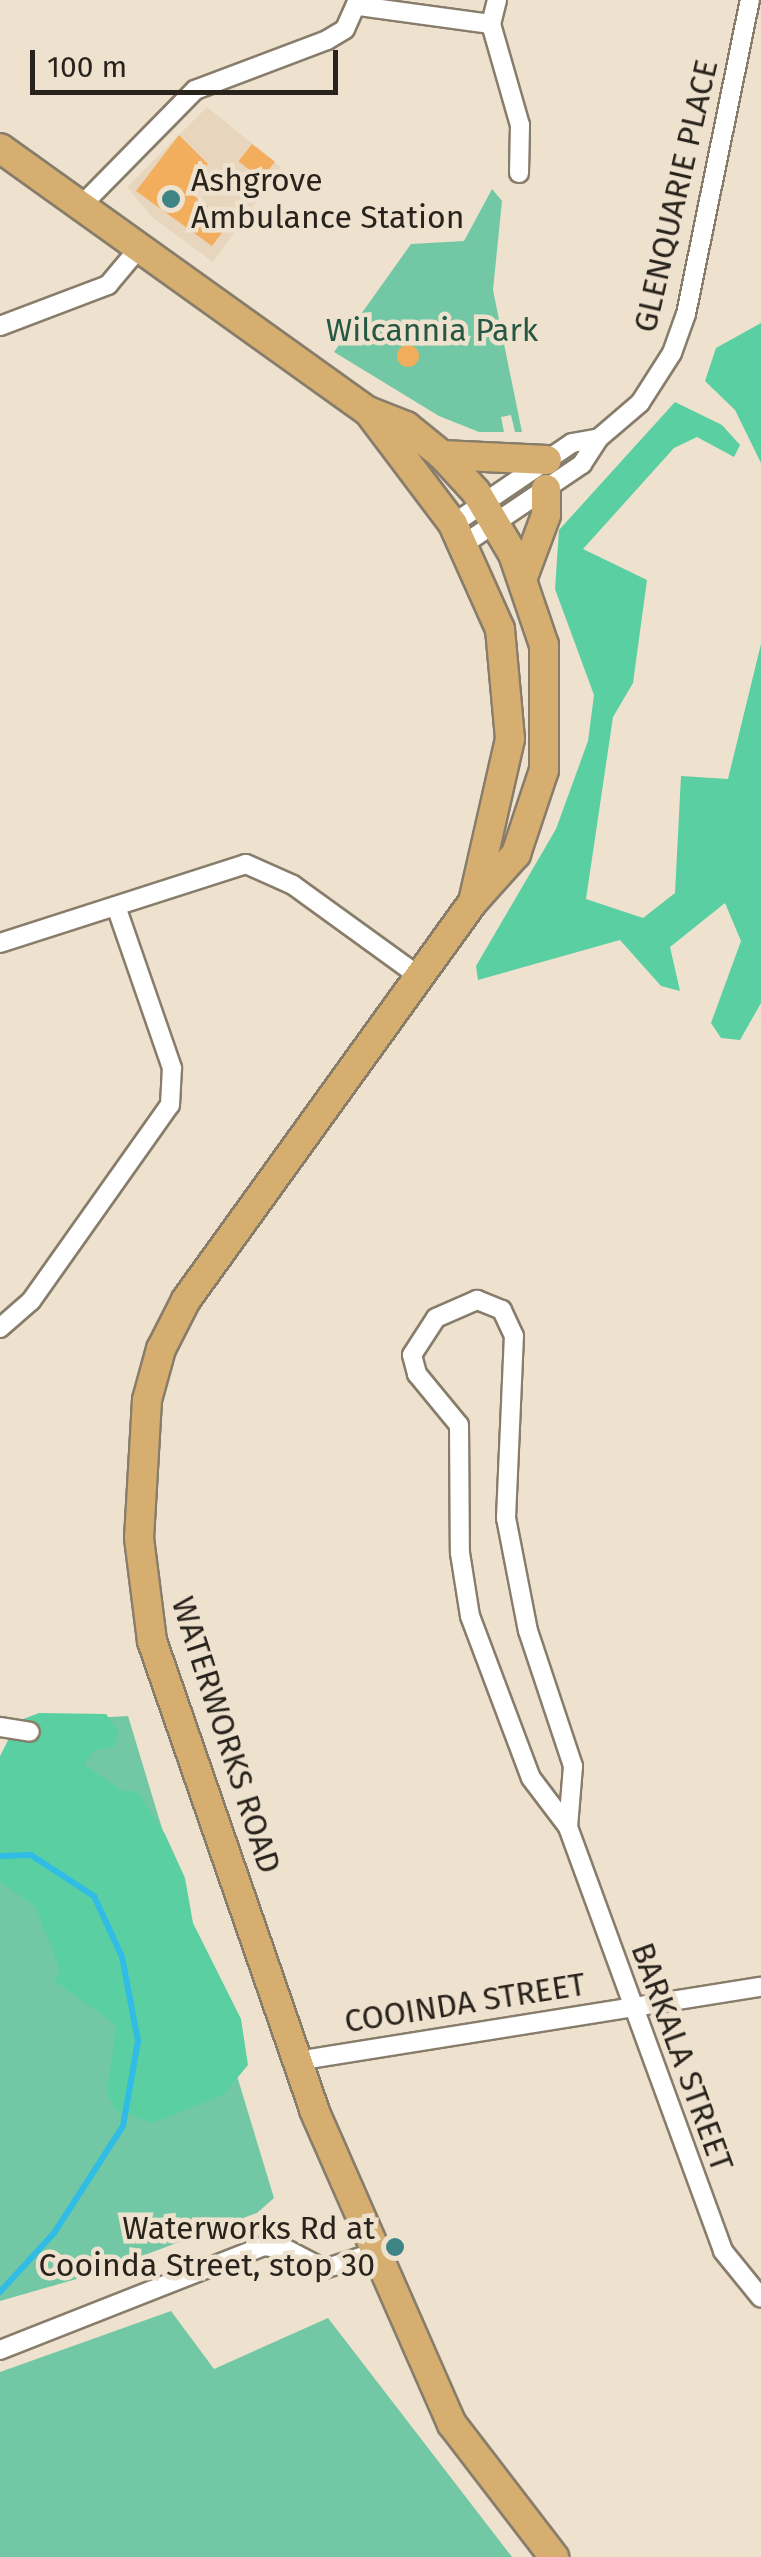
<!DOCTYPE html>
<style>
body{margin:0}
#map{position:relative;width:761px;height:2557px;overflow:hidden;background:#eee2ce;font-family:"Fira Sans",sans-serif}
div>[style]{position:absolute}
.built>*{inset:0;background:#e7d6bd}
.green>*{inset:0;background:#72c8a4}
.forest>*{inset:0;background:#59cfa2}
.stream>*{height:6px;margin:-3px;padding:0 3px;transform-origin:3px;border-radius:3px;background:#31bce5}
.building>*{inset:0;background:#f2ae5c;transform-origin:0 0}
.round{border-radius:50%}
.roads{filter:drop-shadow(2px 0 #887d6b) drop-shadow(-2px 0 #887d6b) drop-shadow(0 2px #887d6b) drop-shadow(0 -2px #887d6b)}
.street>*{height:18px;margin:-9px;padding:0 9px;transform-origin:9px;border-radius:9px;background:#fff}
.primary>*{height:28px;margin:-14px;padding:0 14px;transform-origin:14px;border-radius:14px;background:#d5ae70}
.dots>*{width:28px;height:28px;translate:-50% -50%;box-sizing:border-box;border:5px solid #eee2ce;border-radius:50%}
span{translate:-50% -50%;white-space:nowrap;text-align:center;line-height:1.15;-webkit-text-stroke:9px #eee2ce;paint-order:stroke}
.poi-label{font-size:32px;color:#28231c}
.left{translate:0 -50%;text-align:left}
.right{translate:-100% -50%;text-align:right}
.street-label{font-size:32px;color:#28231c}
.park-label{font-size:32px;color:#265743}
.scale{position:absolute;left:30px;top:50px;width:308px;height:45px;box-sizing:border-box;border:5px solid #28231c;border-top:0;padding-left:12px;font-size:30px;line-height:35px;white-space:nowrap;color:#28231c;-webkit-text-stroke:8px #eee2ce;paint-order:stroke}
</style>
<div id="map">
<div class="built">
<i style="clip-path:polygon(207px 107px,281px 167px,213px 262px,152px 217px,127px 187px)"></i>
</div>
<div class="green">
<i style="clip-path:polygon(492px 189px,502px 201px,493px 290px,522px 432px,515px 432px,511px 415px,501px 417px,504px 432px,479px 432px,439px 416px,334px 352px,411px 244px,464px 241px)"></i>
<i style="clip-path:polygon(128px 1716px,274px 2198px,257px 2213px,94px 2274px,0 2301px,0 1769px,58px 1720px)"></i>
<i style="clip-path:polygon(171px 2311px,214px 2369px,328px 2318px,512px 2557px,0 2557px,0 2372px)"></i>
</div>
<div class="forest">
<i style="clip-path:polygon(761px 323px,761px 463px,735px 410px,705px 381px,716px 348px)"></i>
<i style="clip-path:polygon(675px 402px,722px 425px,740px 445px,734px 457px,697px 437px,674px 448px,583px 549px,647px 580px,633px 683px,613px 717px,586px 899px,643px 918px,675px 893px,681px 776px,728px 779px,761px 644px,761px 1003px,740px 1040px,721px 1038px,711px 1023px,741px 941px,725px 903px,670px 947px,680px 991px,661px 986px,620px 940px,478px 980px,476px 966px,556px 829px,588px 741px,594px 695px,555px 589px,559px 530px)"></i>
<i style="clip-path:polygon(39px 1713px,106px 1714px,119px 1732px,114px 1747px,94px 1750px,84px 1764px,122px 1791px,137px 1791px,165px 1834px,185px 1878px,193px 1923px,241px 2019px,248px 2065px,223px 2095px,153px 2123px,116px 2110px,107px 2094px,116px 2025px,55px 1981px,60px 1969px,35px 1906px,0 1882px,0 1756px,18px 1721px)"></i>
</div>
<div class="stream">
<i style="left:0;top:1856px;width:31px;rotate:-2deg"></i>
<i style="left:31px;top:1855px;width:75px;rotate:33.1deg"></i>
<i style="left:94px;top:1896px;width:67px;rotate:65.3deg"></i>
<i style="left:122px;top:1957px;width:86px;rotate:79.2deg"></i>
<i style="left:138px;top:2041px;width:86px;rotate:100deg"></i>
<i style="left:123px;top:2126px;width:127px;rotate:122.8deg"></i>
<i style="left:54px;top:2233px;width:80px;rotate:132.5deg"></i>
</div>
<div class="building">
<i style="clip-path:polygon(179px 135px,208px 164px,186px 190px,230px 222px,212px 246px,136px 191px)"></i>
<i style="left:252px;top:144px;width:29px;height:22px;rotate:38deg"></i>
<i class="round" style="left:397px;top:345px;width:22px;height:22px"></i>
</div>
<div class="roads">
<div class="street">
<i style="left:497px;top:0;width:25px;rotate:104deg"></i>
<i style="left:491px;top:24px;width:105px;rotate:74deg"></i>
<i style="left:520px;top:125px;width:48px;rotate:91.2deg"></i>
<i style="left:359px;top:6px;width:133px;rotate:7.8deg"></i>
<i style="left:81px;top:206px;width:163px;rotate:-45.5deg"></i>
<i style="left:195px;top:90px;width:141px;rotate:-20.7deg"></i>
<i style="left:327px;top:40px;width:21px;rotate:-31deg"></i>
<i style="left:345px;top:29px;width:32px;rotate:-66deg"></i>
<i style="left:0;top:326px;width:116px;rotate:-20.8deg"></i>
<i style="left:108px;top:285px;width:48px;rotate:-50deg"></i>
<i style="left:453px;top:524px;width:144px;rotate:-34.2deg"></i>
<i style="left:572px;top:443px;width:27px;rotate:-10deg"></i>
<i style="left:464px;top:544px;width:143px;rotate:-34.1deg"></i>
<i style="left:582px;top:464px;width:31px;rotate:-57deg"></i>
<i style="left:599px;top:438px;width:54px;rotate:-40.5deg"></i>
<i style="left:640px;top:403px;width:59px;rotate:-57.4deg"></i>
<i style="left:672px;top:353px;width:41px;rotate:-70.3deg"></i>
<i style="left:686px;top:314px;width:320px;rotate:-78.5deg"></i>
<i style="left:0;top:943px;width:258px;rotate:-17.8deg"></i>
<i style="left:246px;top:864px;width:51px;rotate:24.1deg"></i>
<i style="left:293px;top:885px;width:157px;rotate:35.9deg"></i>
<i style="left:0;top:1328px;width:41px;rotate:-41.1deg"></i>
<i style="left:31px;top:1301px;width:240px;rotate:-54.7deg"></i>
<i style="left:170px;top:1105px;width:37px;rotate:-87deg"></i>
<i style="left:172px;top:1068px;width:171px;rotate:-109.1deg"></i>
<i style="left:0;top:1727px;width:30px;rotate:9deg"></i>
<i style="left:568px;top:1827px;width:61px;rotate:-85.3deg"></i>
<i style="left:573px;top:1766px;width:142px;rotate:-108.4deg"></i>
<i style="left:528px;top:1631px;width:115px;rotate:-101deg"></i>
<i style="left:506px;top:1518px;width:182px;rotate:-87.5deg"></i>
<i style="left:514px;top:1336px;width:29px;rotate:-115deg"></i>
<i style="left:502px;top:1310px;width:27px;rotate:-158deg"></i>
<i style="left:477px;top:1300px;width:45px;rotate:156.3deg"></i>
<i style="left:436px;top:1318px;width:44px;rotate:123deg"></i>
<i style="left:412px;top:1355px;width:20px;rotate:75deg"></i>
<i style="left:417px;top:1374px;width:66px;rotate:50.5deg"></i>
<i style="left:459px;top:1425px;width:128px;rotate:89.6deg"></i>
<i style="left:460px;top:1553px;width:64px;rotate:81deg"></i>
<i style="left:470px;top:1616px;width:173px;rotate:69.4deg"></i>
<i style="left:531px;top:1778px;width:61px;rotate:52.9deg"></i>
<i style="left:568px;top:1827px;width:451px;rotate:69.9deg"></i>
<i style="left:723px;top:2251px;width:60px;rotate:51deg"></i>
<i style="left:297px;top:2061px;width:470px;rotate:-9.1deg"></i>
<i style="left:0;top:2350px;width:284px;rotate:-21.5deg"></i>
<i style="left:264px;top:2246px;width:22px;rotate:8deg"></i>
<i style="left:286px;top:2249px;width:43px;rotate:27.8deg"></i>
<i style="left:324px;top:2269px;width:52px;rotate:-18.1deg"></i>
</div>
<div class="primary">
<i style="left:0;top:148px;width:452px;rotate:35.6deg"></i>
<i style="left:368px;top:411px;width:41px;rotate:21.5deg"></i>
<i style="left:406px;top:426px;width:46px;rotate:38.9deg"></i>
<i style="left:442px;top:455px;width:50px;rotate:47.4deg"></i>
<i style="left:476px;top:492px;width:72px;rotate:59.2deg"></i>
<i style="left:513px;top:554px;width:96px;rotate:71.2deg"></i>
<i style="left:544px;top:645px;width:125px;rotate:90deg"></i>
<i style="left:544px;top:770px;width:89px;rotate:108.4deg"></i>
<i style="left:516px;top:854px;width:64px;rotate:131.9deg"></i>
<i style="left:473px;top:902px;width:491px;rotate:125.8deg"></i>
<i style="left:186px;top:1300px;width:55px;rotate:117deg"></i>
<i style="left:161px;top:1349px;width:53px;rotate:105.4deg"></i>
<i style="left:147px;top:1400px;width:138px;rotate:93.3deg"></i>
<i style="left:139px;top:1538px;width:104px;rotate:82.8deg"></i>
<i style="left:152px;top:1641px;width:496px;rotate:70.9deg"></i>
<i style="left:314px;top:2110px;width:343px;rotate:66.3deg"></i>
<i style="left:452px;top:2424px;width:168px;rotate:52.5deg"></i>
<i style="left:368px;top:411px;width:141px;rotate:53deg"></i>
<i style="left:453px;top:524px;width:115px;rotate:65.9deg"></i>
<i style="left:500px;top:629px;width:110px;rotate:84.8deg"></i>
<i style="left:510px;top:739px;width:167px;rotate:102.8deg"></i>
<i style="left:442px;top:455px;width:105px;rotate:2.7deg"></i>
<i style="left:523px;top:577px;width:66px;rotate:-69.6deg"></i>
<i style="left:546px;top:515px;width:26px;rotate:-90deg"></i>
</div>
</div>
<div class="dots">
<i style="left:171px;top:199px;background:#3c8584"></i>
<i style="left:395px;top:2247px;background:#3c8584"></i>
</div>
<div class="poi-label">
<span class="left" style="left:191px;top:199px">Ashgrove<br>Ambulance Station</span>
<span class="right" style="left:375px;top:2247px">Waterworks Rd at<br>Cooinda Street, stop 30</span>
</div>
<div class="street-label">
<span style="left:676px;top:196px;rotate:-77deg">GLENQUARIE PLACE</span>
<span style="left:226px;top:1735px;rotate:72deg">WATERWORKS ROAD</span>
<span style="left:465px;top:2003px;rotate:-9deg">COOINDA STREET</span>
<span style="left:682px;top:2057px;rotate:70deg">BARKALA STREET</span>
</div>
<div class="park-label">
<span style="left:432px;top:330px">Wilcannia Park</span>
</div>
<div class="scale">100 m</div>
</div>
